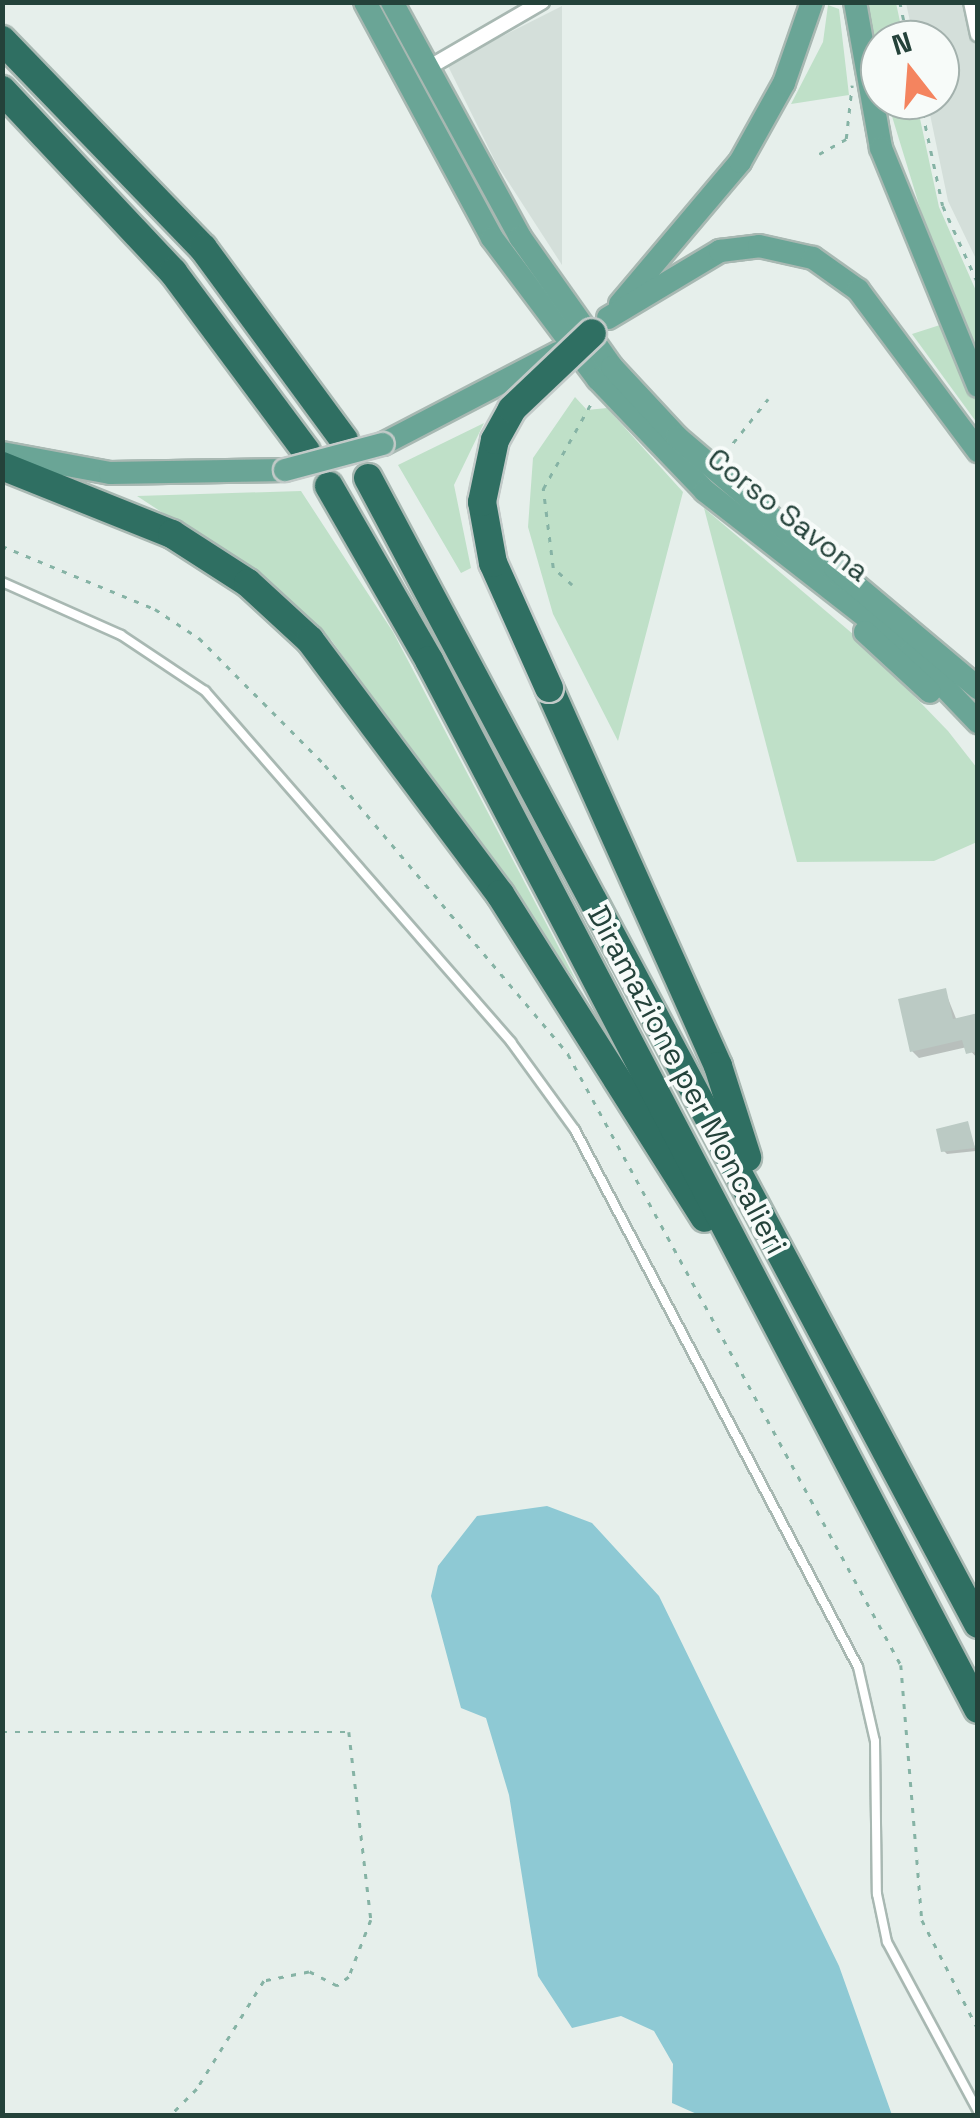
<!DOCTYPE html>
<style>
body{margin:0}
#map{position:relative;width:980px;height:2118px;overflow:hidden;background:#e6efeb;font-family:"Space Grotesk",sans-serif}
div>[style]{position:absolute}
.built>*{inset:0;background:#d4dfda}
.green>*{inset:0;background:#bfe0c8}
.water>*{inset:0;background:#8ec9d4}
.shadow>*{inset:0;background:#0003}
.building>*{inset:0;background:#bbcac4}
.path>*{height:2.5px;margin-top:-1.25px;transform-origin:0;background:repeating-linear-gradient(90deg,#86b3a5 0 5px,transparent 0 13px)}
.roads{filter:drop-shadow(2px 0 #a8b8b2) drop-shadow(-2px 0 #a8b8b2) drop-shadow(0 2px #a8b8b2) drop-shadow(0 -2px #a8b8b2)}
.lane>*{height:8px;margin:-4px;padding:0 4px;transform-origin:4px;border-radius:4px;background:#fff}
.street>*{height:14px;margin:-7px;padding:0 7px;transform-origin:7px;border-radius:7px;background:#fff}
.primary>*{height:22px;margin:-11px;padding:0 11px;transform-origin:11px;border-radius:11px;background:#6aa596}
.highway>*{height:28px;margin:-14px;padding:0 14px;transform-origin:14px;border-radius:14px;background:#2f6f62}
.bridges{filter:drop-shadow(2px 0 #c2cac8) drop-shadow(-2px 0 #c2cac8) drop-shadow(0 2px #c2cac8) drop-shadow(0 -2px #c2cac8)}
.primary-bridge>*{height:22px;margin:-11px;padding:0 11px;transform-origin:11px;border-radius:11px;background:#6aa596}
.highway-bridge>*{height:28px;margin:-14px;padding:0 14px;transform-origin:14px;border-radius:14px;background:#2f6f62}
span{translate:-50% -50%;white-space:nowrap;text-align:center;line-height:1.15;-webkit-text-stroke:8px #f7fbf9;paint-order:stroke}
.street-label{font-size:30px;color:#24423a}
.frame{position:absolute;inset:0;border:5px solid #24423a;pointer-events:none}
.north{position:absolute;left:860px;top:20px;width:100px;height:100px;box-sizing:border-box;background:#f7fbf9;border:2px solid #a3b1ad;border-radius:50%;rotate:343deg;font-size:28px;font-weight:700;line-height:40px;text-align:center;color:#24423a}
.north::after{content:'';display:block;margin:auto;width:35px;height:45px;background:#f4845f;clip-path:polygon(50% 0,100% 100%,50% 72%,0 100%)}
</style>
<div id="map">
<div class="built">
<i style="clip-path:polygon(906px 3px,977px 3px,977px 261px,948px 201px,927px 100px,940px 100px,940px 40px,914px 40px)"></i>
<i style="clip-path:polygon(562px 6px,562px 265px,496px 163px,447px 64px)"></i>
</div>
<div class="green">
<i style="clip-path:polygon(866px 3px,896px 3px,904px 40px,880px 40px,880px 71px)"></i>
<i style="clip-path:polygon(828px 5px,839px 9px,849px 95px,791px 104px,823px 42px)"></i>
<i style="clip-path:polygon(887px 100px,916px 100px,939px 207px,977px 293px,977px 357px,935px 257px)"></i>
<i style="clip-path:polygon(940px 325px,977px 400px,977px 423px,912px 334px)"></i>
<i style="clip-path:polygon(575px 397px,587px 410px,607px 408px,683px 492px,618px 741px,553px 614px,528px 527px,533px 458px)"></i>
<i style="clip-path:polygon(484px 423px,454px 485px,471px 568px,461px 573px,398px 465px)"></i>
<i style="clip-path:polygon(301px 491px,393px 632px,578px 984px,332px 641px,261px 577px,137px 496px)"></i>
<i style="clip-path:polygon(704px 508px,860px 640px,948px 731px,977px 768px,977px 842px,934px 861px,797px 862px)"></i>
</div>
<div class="water">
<i style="clip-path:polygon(547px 1506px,592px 1523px,659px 1596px,839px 1966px,892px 2115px,699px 2115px,672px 2103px,673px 2064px,654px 2031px,621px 2016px,572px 2028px,538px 1976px,509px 1795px,486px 1718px,461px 1708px,431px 1596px,438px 1566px,477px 1516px)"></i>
</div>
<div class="shadow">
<i style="clip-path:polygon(945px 991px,957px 1021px,978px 1015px,978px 1059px,967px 1047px,919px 1058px,912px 1051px)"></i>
<i style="clip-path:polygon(967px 1123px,976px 1151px,947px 1154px,944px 1151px)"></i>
</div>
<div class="building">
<i style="clip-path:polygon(946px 988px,953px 1019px,978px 1013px,978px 1051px,966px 1054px,962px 1040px,910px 1052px,898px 999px)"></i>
<i style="clip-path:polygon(968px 1121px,975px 1148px,941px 1152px,936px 1129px)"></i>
</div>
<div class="path">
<i style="left:900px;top:2px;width:39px;rotate:78deg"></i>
<i style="left:920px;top:100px;width:108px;rotate:77.8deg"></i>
<i style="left:943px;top:206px;width:85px;rotate:65.6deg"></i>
<i style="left:819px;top:154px;width:31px;rotate:-29deg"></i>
<i style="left:846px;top:139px;width:54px;rotate:-83.7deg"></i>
<i style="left:725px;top:453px;width:69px;rotate:-51.5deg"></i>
<i style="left:2px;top:546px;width:165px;rotate:22.4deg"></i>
<i style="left:155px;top:609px;width:53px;rotate:33.4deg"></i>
<i style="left:199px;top:638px;width:179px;rotate:45.2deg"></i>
<i style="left:325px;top:765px;width:378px;rotate:49.9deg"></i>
<i style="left:568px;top:1054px;width:696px;rotate:61.41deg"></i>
<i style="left:901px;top:1665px;width:256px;rotate:85.3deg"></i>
<i style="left:922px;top:1920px;width:123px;rotate:62.8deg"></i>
<i style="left:572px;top:585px;width:25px;rotate:-138deg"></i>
<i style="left:553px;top:568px;width:80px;rotate:-97.2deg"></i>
<i style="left:543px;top:489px;width:102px;rotate:-60.7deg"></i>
<i style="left:2px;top:1732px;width:347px"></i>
<i style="left:349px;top:1732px;width:189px;rotate:83.3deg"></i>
<i style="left:371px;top:1920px;width:61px;rotate:111.1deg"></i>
<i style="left:349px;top:1977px;width:15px;rotate:143deg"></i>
<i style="left:337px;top:1986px;width:31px;rotate:-153deg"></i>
<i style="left:309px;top:1972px;width:46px;rotate:168.7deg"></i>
<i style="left:264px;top:1981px;width:127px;rotate:121.8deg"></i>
<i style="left:197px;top:2089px;width:38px;rotate:135deg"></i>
</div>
<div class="roads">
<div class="lane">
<i style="left:2px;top:582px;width:130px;rotate:24deg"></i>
<i style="left:121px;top:635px;width:101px;rotate:33.7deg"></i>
<i style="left:205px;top:691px;width:466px;rotate:48.9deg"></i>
<i style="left:511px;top:1042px;width:109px;rotate:54deg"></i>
<i style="left:575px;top:1130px;width:607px;rotate:62.21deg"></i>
<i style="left:858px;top:1667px;width:76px;rotate:77.1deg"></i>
<i style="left:875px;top:1741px;width:153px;rotate:89.3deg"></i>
<i style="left:877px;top:1894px;width:49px;rotate:78.2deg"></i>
<i style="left:887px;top:1942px;width:192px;rotate:61.7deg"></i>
</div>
<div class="street">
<i style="left:971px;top:2px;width:33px;rotate:78deg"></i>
<i style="left:428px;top:68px;width:132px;rotate:-30.1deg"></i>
</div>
<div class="primary">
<i style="left:365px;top:2px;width:268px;rotate:61.7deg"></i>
<i style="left:492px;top:238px;width:176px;rotate:53.1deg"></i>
<i style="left:598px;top:379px;width:155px;rotate:46.3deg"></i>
<i style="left:705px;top:491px;width:261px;rotate:38deg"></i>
<i style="left:911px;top:652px;width:97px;rotate:46.3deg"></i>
<i style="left:392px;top:2px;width:268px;rotate:61.4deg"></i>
<i style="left:520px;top:237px;width:159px;rotate:54.7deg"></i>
<i style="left:612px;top:367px;width:96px;rotate:47.1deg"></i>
<i style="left:677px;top:437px;width:219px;rotate:40.4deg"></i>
<i style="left:855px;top:2px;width:148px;rotate:79.9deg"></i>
<i style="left:881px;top:148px;width:257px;rotate:67.8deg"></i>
<i style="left:620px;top:304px;width:186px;rotate:-49.8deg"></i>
<i style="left:740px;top:162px;width:90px;rotate:-60.9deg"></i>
<i style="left:784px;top:83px;width:86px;rotate:-70.9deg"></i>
<i style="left:608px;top:318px;width:131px;rotate:-30.9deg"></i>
<i style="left:720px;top:251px;width:39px;rotate:-7deg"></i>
<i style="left:759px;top:246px;width:55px;rotate:12.5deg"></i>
<i style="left:813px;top:258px;width:55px;rotate:35.4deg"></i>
<i style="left:858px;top:290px;width:201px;rotate:53.3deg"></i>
<i style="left:383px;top:444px;width:197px;rotate:-27.5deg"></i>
<i style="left:2px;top:453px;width:110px;rotate:10.5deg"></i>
<i style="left:110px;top:473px;width:175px;rotate:-1deg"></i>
<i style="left:835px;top:568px;width:187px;rotate:40deg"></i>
<i style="left:865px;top:632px;width:88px;rotate:42.7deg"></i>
</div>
<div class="highway">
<i style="left:2px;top:40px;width:289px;rotate:46deg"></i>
<i style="left:203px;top:248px;width:238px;rotate:53.7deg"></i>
<i style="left:2px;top:90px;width:250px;rotate:46.8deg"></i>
<i style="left:173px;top:272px;width:223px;rotate:53.4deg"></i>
<i style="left:2px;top:466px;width:183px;rotate:21.8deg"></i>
<i style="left:172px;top:534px;width:90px;rotate:32.8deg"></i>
<i style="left:248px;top:583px;width:84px;rotate:42.6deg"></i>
<i style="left:310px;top:640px;width:317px;rotate:53.2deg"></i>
<i style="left:500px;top:894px;width:383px;rotate:57.7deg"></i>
<i style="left:368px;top:478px;width:1298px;rotate:61.97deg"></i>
<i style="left:329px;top:486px;width:201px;rotate:60.1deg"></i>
<i style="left:429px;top:660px;width:1184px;rotate:62.37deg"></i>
<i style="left:549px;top:688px;width:414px;rotate:65.9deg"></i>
<i style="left:718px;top:1066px;width:96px;rotate:72.3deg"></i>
</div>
</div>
<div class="bridges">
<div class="primary-bridge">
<i style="left:285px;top:470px;width:101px;rotate:-14.9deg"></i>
</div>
<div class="highway-bridge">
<i style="left:549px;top:688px;width:137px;rotate:-114.1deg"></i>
<i style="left:493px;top:563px;width:62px;rotate:-100.2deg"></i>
<i style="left:482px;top:502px;width:63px;rotate:-78.2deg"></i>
<i style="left:495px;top:440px;width:35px;rotate:-61deg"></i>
<i style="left:512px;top:409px;width:110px;rotate:-43.5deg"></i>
</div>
</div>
<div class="street-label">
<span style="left:788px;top:515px;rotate:38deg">Corso Savona</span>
<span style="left:687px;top:1080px;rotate:62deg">Diramazione per Moncalieri</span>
</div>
<div class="frame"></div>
<div class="north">N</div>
</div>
